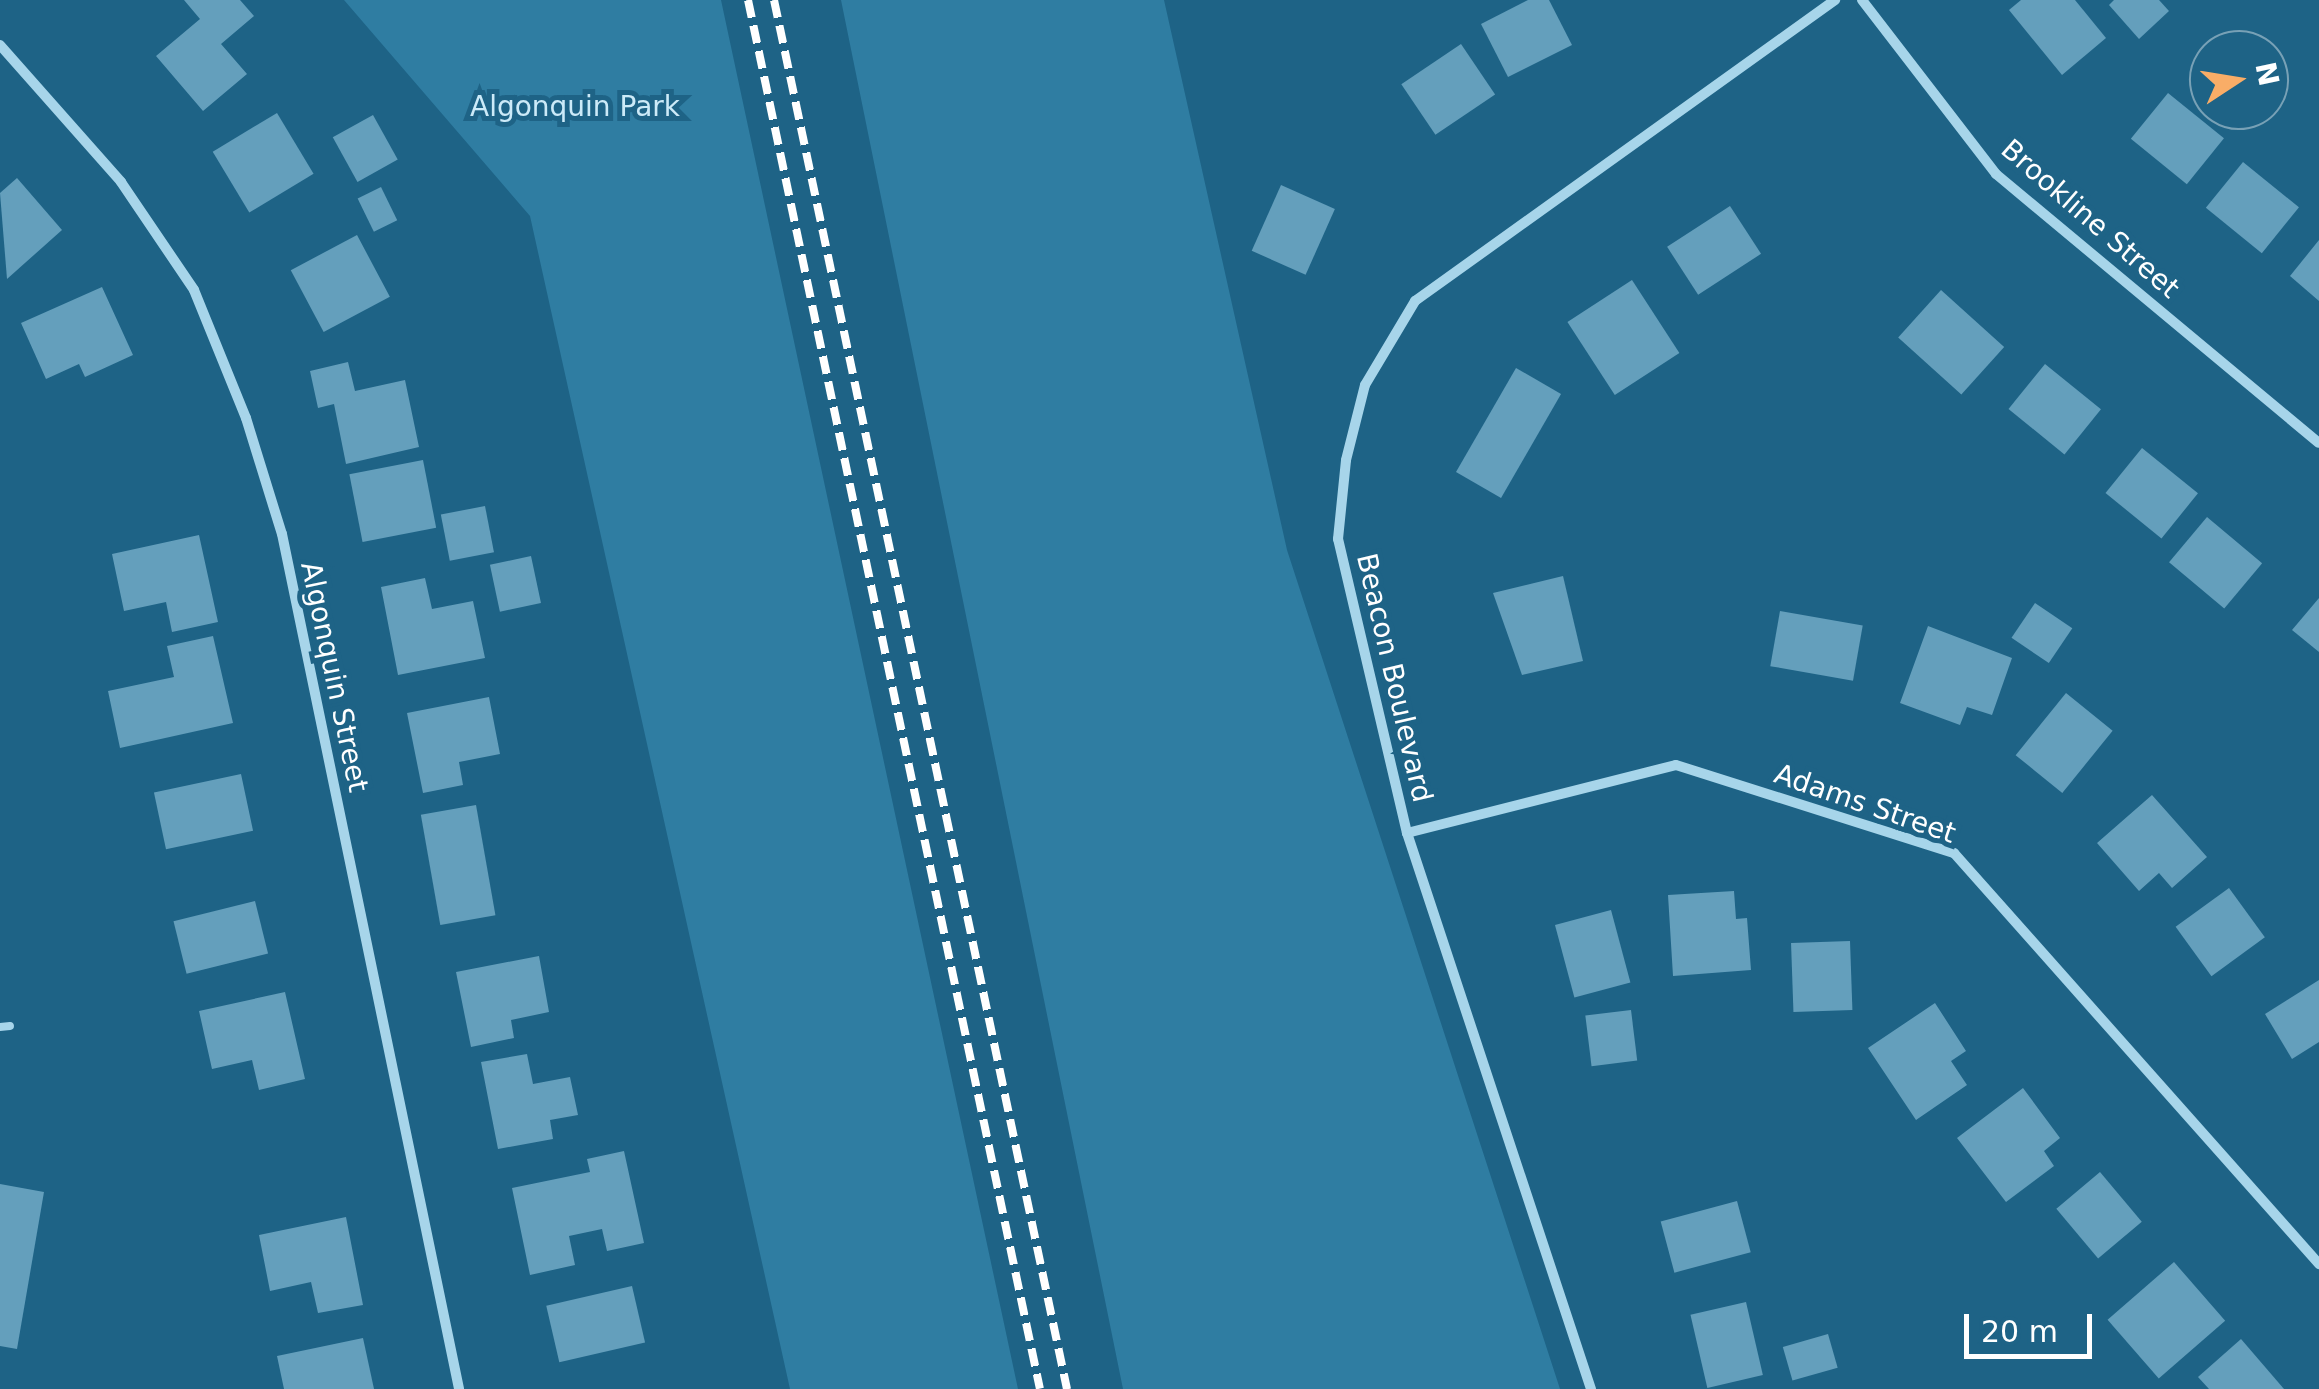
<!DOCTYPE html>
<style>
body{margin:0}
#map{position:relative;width:2319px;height:1389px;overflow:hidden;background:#1e6386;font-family:"DejaVu Sans",sans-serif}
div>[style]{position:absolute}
.green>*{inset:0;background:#2f7da2}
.building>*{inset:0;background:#649fbc;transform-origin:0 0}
.lane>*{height:8px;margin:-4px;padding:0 4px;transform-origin:4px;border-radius:4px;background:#a7d5ea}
.street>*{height:10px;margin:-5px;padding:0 5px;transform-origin:5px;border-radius:5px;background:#a7d5ea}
.rail>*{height:8px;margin-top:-4px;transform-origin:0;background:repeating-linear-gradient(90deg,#fff 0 18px,transparent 0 26px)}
span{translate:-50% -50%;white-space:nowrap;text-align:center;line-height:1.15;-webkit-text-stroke:10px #1e6386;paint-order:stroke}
.park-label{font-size:28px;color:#cceaf8}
.street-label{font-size:28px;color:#fff}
.north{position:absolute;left:2189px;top:30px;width:100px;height:100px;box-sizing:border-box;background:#1e6386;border:2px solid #78a1b6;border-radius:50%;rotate:78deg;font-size:28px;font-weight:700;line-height:40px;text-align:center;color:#fff}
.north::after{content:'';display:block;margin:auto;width:35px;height:45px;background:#f9ad67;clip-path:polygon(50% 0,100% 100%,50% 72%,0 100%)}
.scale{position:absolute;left:1964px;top:1314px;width:128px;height:45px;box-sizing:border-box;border:5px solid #fff;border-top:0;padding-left:12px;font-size:30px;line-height:35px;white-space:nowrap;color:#fff;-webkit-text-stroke:8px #1e6386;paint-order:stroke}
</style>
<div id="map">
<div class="green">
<i style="clip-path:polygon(344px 0,721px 0,1018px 1389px,790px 1389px,530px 216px)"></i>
<i style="clip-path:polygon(841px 0,1164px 0,1287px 550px,1560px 1389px,1123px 1389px)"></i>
</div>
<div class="building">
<i style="clip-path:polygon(184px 0,240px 0,254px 16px,221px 44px,247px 74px,203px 111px,156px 56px,200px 19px)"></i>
<i style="clip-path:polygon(1528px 0,1549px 0,1572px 45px,1508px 77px,1481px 24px)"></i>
<i style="clip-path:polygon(2021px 0,2075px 0,2106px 38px,2062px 75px,2009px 10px)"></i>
<i style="clip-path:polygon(2114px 0,2159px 0,2169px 11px,2139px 39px,2109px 5px)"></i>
<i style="left:1461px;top:44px;width:61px;height:72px;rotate:56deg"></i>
<i style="left:2168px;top:93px;width:72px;height:59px;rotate:39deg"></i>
<i style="left:277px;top:113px;width:71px;height:75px;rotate:59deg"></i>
<i style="left:373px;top:115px;width:51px;height:46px;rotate:61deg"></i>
<i style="left:2243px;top:162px;width:72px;height:59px;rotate:39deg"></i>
<i style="clip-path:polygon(17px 178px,62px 230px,7px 279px,0 193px)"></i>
<i style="left:1281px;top:185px;width:59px;height:72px;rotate:24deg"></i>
<i style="left:381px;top:187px;width:37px;height:26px;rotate:64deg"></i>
<i style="left:1730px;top:206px;width:57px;height:75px;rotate:57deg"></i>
<i style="left:357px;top:235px;width:70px;height:75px;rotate:62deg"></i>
<i style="clip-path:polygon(2319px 240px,2319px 301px,2290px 276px)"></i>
<i style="left:1632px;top:280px;width:87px;height:77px;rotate:57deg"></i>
<i style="clip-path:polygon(102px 287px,133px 355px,85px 377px,79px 364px,46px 379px,21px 323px)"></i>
<i style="left:1941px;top:290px;width:85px;height:64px;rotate:42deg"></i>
<i style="clip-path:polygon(348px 362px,355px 391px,405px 380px,419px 447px,346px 464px,334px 404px,318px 408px,310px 371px)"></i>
<i style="left:2045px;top:364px;width:72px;height:58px;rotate:39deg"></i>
<i style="left:1516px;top:368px;width:52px;height:120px;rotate:30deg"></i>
<i style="left:2142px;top:448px;width:72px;height:58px;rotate:39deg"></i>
<i style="left:423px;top:460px;width:69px;height:75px;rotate:79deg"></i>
<i style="left:485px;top:506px;width:47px;height:45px;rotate:79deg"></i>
<i style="left:2207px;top:517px;width:72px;height:59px;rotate:40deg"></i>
<i style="clip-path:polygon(199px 535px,218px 622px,172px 632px,166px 602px,124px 611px,112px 554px)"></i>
<i style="left:531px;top:556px;width:48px;height:42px;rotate:78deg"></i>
<i style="clip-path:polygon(1563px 576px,1583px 661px,1522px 675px,1493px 593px)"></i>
<i style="clip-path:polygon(425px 578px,432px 609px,473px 601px,485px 658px,398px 675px,381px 587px)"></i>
<i style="clip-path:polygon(2319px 598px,2319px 652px,2292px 630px)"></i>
<i style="left:2035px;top:603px;width:45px;height:42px;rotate:34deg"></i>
<i style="left:1780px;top:611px;width:84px;height:56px;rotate:10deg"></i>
<i style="clip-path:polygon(1928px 626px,2012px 658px,1992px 715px,1967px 707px,1960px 725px,1900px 703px)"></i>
<i style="clip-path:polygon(213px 636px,233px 723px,120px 748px,108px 691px,174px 677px,167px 646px)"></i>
<i style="left:2066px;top:693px;width:60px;height:80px;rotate:39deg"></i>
<i style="clip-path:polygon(489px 697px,500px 754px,459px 762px,463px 785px,423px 793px,407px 713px)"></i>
<i style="left:241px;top:774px;width:58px;height:89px;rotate:78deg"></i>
<i style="clip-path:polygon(2152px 795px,2207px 857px,2172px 888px,2159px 873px,2139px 891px,2097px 843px)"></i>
<i style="left:476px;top:805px;width:112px;height:56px;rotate:80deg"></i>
<i style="left:2229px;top:888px;width:61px;height:66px;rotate:54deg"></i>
<i style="clip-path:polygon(1734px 891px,1736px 919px,1747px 918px,1751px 970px,1673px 976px,1668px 895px)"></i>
<i style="left:255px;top:901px;width:54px;height:84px;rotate:76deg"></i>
<i style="left:1611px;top:910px;width:75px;height:58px;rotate:75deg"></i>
<i style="left:1850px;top:941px;width:69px;height:59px;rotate:88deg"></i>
<i style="clip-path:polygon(539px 956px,549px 1012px,511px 1020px,514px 1038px,471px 1047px,456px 972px)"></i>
<i style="clip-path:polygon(2319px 980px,2319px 1042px,2292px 1059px,2265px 1014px)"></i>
<i style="clip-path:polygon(285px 992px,305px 1079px,259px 1090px,252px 1060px,212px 1069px,199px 1011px)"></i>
<i style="clip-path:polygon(1935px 1003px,1966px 1051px,1951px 1061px,1967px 1085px,1916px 1120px,1868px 1048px)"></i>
<i style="left:1631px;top:1010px;width:51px;height:46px;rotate:83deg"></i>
<i style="clip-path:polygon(527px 1054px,533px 1084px,570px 1077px,578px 1115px,550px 1120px,553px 1139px,498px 1149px,481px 1062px)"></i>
<i style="clip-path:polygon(2023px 1088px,2060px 1138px,2044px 1151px,2054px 1166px,2006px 1202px,1957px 1138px)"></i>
<i style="clip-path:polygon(624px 1151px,644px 1243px,607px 1251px,602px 1229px,569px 1236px,575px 1265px,530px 1275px,512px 1188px,590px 1172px,587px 1159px)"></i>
<i style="left:2100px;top:1172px;width:65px;height:57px;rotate:50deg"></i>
<i style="clip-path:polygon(0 1184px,44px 1192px,17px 1349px,0 1346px)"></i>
<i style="left:1737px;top:1201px;width:53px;height:79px;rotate:75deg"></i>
<i style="clip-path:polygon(346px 1217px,363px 1305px,318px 1313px,311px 1282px,270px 1291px,259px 1235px)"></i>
<i style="left:2174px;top:1262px;width:78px;height:88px;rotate:49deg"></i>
<i style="left:632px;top:1286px;width:58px;height:88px;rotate:77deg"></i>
<i style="left:1746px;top:1302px;width:75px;height:57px;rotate:77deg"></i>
<i style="left:1828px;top:1334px;width:35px;height:47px;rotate:74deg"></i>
<i style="clip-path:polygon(363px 1338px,374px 1389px,284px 1389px,277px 1356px)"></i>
<i style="clip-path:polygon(2241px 1339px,2284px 1389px,2209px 1389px,2198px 1377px)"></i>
</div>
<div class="lane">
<i style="left:0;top:1027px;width:10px;rotate:-6deg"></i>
</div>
<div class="street">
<i style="left:1862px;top:0;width:220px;rotate:52.4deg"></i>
<i style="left:1996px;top:174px;width:420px;rotate:39.8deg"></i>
<i style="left:0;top:45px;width:183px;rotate:48.5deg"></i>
<i style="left:121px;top:182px;width:130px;rotate:55.9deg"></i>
<i style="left:194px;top:290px;width:138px;rotate:67.9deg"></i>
<i style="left:246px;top:418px;width:121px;rotate:72.8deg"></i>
<i style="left:282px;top:534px;width:873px;rotate:78.3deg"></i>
<i style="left:1407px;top:833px;width:277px;rotate:-14.2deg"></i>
<i style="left:1676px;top:765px;width:292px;rotate:17.6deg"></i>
<i style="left:1954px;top:853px;width:550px;rotate:48.39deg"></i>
<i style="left:1591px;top:1389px;width:586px;rotate:-108.31deg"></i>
<i style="left:1407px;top:833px;width:302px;rotate:-103.2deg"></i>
<i style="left:1338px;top:539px;width:79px;rotate:-84.2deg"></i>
<i style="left:1346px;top:460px;width:77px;rotate:-75.8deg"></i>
<i style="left:1365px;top:385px;width:98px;rotate:-59.2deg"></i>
<i style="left:1415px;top:301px;width:517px;rotate:-35.63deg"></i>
</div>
<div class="rail">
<i style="left:748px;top:0;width:1419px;rotate:78.13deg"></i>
<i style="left:774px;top:0;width:1420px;rotate:78.09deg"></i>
</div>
<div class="park-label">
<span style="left:575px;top:107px">Algonquin Park</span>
</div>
<div class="street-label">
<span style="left:2090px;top:219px;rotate:41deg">Brookline Street</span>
<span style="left:334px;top:677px;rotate:78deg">Algonquin Street</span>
<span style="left:1394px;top:678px;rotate:77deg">Beacon Boulevard</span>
<span style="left:1865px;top:804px;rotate:19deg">Adams Street</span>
</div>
<div class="north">N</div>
<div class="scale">20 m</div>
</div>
